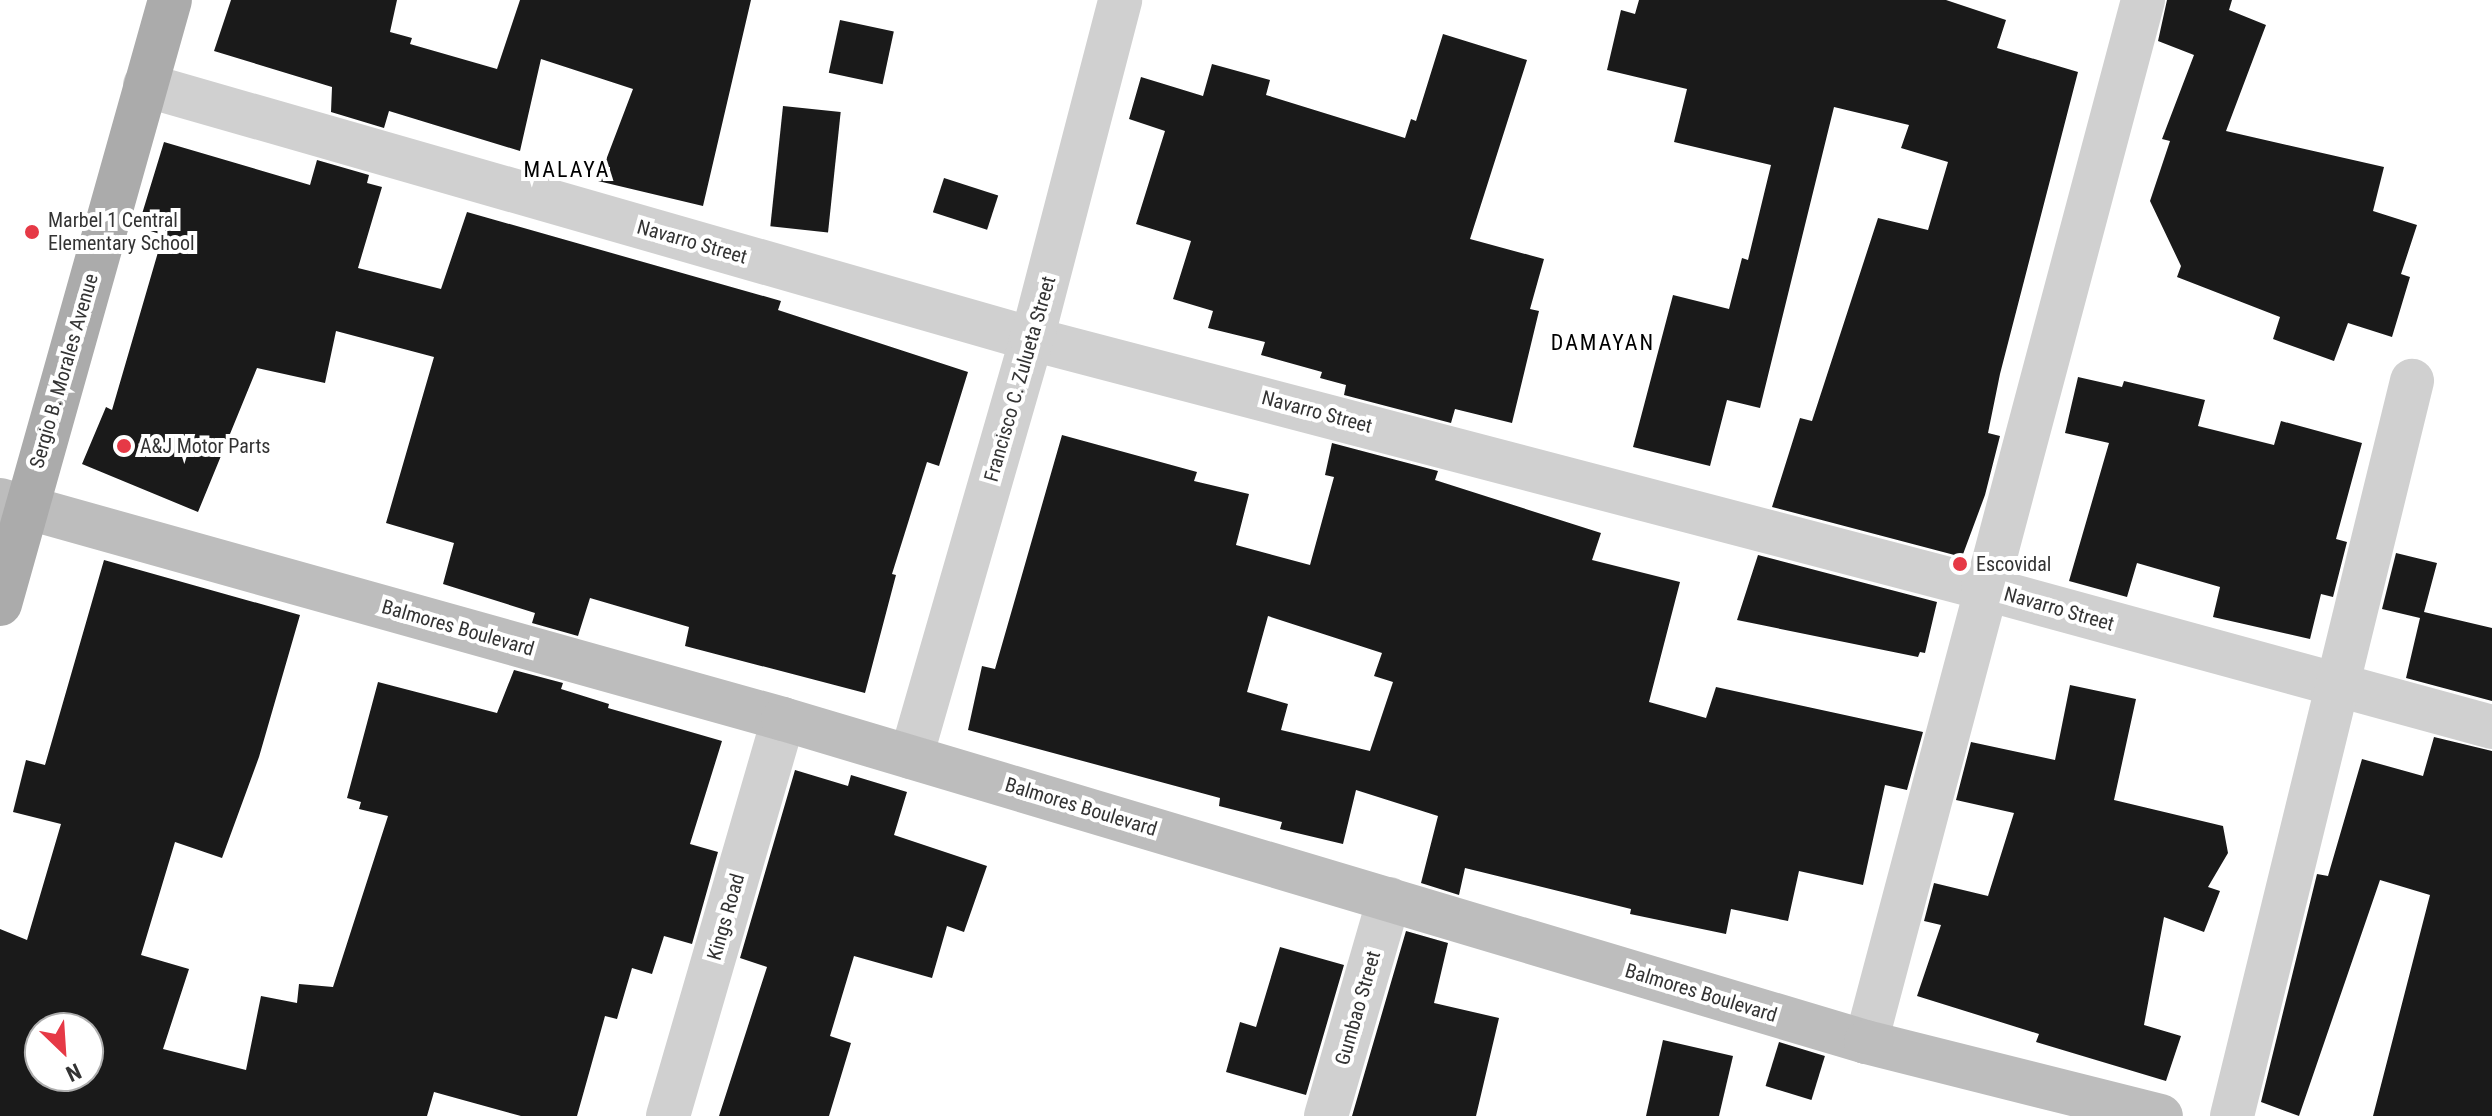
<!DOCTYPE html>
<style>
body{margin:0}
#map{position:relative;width:2492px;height:1116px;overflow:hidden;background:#fff;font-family:"Roboto Condensed",sans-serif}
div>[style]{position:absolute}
.building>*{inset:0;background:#1a1a1a;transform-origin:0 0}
.street>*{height:44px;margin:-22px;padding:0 22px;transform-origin:22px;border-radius:22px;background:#d0d0d0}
.secondary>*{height:44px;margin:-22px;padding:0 22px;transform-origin:22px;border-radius:22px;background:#bdbdbd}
.primary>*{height:44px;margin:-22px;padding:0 22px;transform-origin:22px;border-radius:22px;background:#ababab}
.dots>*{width:22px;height:22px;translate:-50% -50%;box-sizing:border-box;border:4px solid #fff;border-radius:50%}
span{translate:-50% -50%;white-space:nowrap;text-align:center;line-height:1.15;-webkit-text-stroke:8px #fff;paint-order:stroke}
.poi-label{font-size:20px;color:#333}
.left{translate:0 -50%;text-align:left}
.street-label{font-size:20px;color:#333}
.neighbourhood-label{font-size:22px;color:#000;letter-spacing:2px}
.north{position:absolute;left:24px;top:1012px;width:80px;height:80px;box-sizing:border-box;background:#fff;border:2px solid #adadad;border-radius:50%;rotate:155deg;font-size:22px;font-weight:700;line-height:32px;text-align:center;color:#333}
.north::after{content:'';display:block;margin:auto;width:28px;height:36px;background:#e63946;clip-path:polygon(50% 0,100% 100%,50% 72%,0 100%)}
</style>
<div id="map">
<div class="building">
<i style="clip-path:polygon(231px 0,397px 0,390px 32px,412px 38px,410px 44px,497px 69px,520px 0,751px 0,703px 206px,598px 181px,633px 89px,541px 59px,520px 151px,389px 111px,384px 128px,331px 112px,332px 87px,214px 51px)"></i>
<i style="clip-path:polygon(1639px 0,1946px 0,2006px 20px,1997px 48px,2078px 72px,2000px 374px,1988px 433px,2000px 436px,1985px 495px,1962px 557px,1772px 507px,1800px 418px,1812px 421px,1878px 218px,1928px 230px,1948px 162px,1901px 148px,1909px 125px,1834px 107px,1760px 408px,1727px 400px,1710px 466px,1633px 447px,1673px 295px,1729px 309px,1742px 258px,1748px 260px,1771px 165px,1674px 142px,1687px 89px,1607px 70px,1621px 10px,1635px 14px)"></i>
<i style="clip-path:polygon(2167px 0,2232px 0,2229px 10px,2266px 25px,2226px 131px,2384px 167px,2373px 211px,2417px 225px,2401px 274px,2410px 277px,2392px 337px,2348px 323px,2334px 361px,2273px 339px,2280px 317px,2177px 277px,2181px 266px,2150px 201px,2170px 141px,2162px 139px,2194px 55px,2158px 41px)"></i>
<i style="left:840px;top:20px;width:55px;height:54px;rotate:12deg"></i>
<i style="clip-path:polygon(1443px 34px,1527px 60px,1470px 239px,1544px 259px,1530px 309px,1539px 311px,1512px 423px,1455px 409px,1451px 423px,1344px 395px,1346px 385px,1320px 378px,1322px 372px,1261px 355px,1265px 342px,1208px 328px,1213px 311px,1173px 299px,1191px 241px,1136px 224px,1165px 131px,1129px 119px,1141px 77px,1203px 96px,1212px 64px,1270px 80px,1266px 95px,1405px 138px,1411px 119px,1416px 121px)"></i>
<i style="left:783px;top:106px;width:58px;height:121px;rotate:6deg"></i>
<i style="clip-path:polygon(164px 142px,310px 185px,317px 160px,369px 175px,367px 183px,382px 187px,358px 268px,441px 289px,467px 212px,781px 301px,778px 310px,968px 372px,939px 466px,927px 462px,892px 574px,896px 575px,865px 693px,685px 646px,689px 627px,590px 598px,578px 636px,532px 623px,535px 613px,443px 584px,454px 543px,386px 523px,434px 357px,336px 331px,325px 383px,257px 368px,198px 512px,82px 464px,106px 407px,112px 410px,163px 235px,138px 227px)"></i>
<i style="left:944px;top:178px;width:57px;height:36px;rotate:18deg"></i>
<i style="clip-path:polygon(2078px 377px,2122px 387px,2124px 381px,2205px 400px,2198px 426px,2274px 445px,2281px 421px,2362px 443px,2336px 539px,2347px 542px,2333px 597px,2321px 594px,2310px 639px,2213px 617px,2220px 587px,2137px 563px,2127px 597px,2069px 581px,2109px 443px,2065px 433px)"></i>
<i style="clip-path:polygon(evenodd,1062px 435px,1197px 472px,1194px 481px,1249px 494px,1236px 545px,1310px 565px,1334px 477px,1325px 475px,1332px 443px,1438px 471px,1435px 480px,1601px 533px,1592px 560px,1680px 582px,1649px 702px,1706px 718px,1716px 687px,1923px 732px,1907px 790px,1885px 785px,1863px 885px,1799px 871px,1788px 921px,1731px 909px,1726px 934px,1630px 914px,1631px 909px,1465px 868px,1459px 895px,1421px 883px,1438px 816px,1356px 790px,1343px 844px,1280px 829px,1282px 822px,1219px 806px,1220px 798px,968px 730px,982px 666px,995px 669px,1062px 435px,1268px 616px,1382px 653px,1374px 676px,1393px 682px,1370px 751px,1281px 730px,1288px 704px,1247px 692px,1268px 616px)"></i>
<i style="clip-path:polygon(2396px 553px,2437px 563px,2424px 612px,2492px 628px,2492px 701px,2406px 678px,2420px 618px,2382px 609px)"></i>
<i style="clip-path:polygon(1758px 555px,1937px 602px,1925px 653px,1920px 652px,1918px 657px,1737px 620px)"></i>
<i style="clip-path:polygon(evenodd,104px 560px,300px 615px,259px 757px,222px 858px,175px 842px,141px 955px,189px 969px,163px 1049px,246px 1070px,261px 996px,297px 1003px,299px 984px,333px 987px,388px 816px,359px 809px,361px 802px,347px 798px,378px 682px,497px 713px,514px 670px,563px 683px,561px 689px,609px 704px,608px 708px,722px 741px,690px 844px,718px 852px,692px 944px,664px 936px,652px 974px,632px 968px,617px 1019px,605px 1016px,577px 1116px,521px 1116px,434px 1092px,427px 1116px,0 1116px,0 929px,27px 940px,61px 824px,13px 812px,26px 760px,45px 765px,104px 560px,40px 1028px,88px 1028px,88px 1076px,40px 1076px,40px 1028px)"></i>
<i style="clip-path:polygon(2070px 685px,2136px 699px,2114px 800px,2223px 826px,2228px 853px,2208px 887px,2220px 891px,2204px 932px,2164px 917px,2144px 1025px,2181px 1036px,2166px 1081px,2036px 1042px,2039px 1034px,1917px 996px,1941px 925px,1924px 921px,1934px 883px,1988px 896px,2014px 813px,1956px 800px,1971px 742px,2055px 760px)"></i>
<i style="clip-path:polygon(2434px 737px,2492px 751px,2492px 1116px,2373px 1116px,2430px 895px,2380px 880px,2299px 1116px,2261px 1102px,2317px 874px,2328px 876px,2362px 759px,2423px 776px)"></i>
<i style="clip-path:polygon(795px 770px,848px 786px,851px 775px,907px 792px,894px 835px,987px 866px,964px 932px,947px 926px,932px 978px,854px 956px,830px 1036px,851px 1043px,829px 1116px,719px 1116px,767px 967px,740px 958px)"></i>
<i style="clip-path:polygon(1406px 931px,1448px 943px,1434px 1003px,1499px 1018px,1476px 1116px,1352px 1116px)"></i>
<i style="clip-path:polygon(1280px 947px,1344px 965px,1306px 1095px,1226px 1072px,1240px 1022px,1256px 1027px)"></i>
<i style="clip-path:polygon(1663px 1040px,1733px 1056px,1719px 1116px,1646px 1116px)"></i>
<i style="left:1779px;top:1042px;width:48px;height:46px;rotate:17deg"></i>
</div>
<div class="street">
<i style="left:145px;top:85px;width:923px;rotate:15.98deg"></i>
<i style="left:1032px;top:339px;width:983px;rotate:14.67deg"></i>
<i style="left:1983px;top:588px;width:528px;rotate:15.27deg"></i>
<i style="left:911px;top:757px;width:435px;rotate:-73.9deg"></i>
<i style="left:1032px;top:339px;width:350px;rotate:-75.4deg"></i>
<i style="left:1866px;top:1042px;width:1078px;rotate:-75.11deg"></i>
<i style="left:668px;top:1116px;width:413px;rotate:-73.8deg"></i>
<i style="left:1326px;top:1116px;width:226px;rotate:-73.8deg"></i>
<i style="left:2232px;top:1116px;width:757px;rotate:-76.24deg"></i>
</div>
<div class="secondary">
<i style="left:0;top:500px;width:813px;rotate:15.63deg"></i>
<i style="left:783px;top:719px;width:1130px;rotate:16.61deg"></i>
<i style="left:1866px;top:1042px;width:304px;rotate:14.1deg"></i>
</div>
<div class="primary">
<i style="left:0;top:604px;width:627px;rotate:-74.28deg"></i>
</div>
<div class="dots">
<i style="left:32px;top:232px;background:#e63946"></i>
<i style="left:124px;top:446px;background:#e63946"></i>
<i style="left:1960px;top:564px;background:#e63946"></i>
</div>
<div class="poi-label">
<span class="left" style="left:48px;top:232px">Marbel 1 Central<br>Elementary School</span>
<span class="left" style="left:140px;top:446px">A&amp;J Motor Parts</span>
<span class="left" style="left:1976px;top:564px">Escovidal</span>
</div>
<div class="street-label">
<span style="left:692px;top:242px;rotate:16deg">Navarro Street</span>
<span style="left:64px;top:371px;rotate:-74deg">Sergio B. Morales Avenue</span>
<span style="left:1020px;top:379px;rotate:-74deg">Francisco C. Zulueta Street</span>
<span style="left:1317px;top:412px;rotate:15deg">Navarro Street</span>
<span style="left:2059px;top:609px;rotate:16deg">Navarro Street</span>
<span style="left:458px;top:628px;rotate:16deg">Balmores Boulevard</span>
<span style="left:1081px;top:807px;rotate:17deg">Balmores Boulevard</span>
<span style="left:726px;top:917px;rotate:-74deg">Kings Road</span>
<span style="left:1701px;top:993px;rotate:17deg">Balmores Boulevard</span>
<span style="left:1358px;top:1008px;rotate:-74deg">Gumbao Street</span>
</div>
<div class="neighbourhood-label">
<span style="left:567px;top:170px">MALAYA</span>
<span style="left:1603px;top:343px">DAMAYAN</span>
</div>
<div class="north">N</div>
</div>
